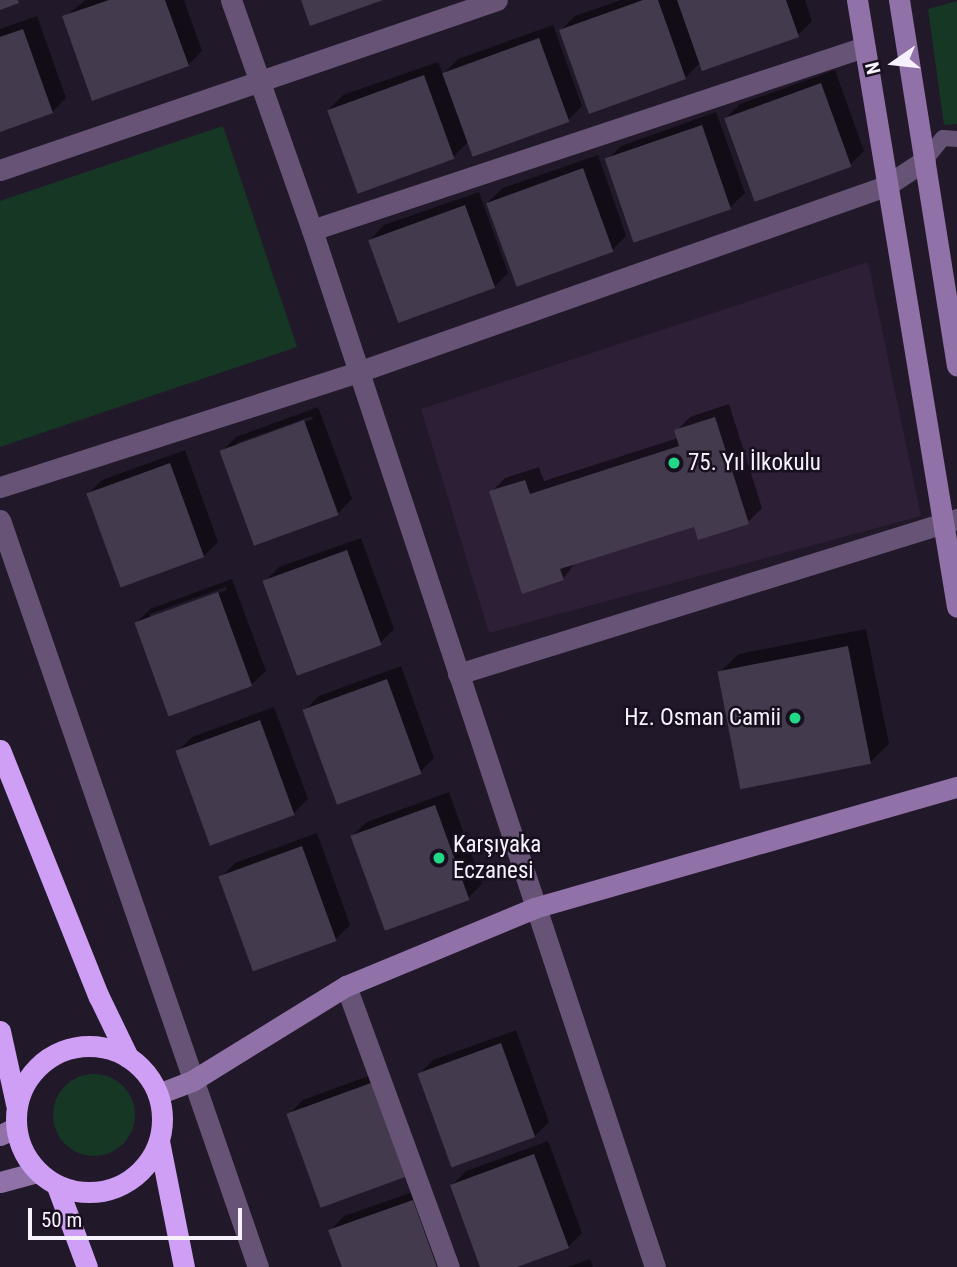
<!DOCTYPE html>
<meta charset="utf-8">
<style>
body{margin:0}
#map{position:relative;width:957px;height:1267px;overflow:hidden;background:#211829;font-family:"Roboto Condensed",sans-serif}
div>[style]{position:absolute}
.built>*{inset:0;background:#2c1f36}
.green>*{inset:0;background:#173725}
.round{border-radius:50%}
.shadow>*{inset:0;background:#0007}
.building>*{inset:0;background:#443a4d;transform-origin:0 0}
.lane>*{height:16px;margin:-8px;padding:0 8px;transform-origin:8px;border-radius:8px;background:#665375}
.street>*{height:21px;margin:-10.5px;padding:0 10.5px;transform-origin:10.5px;border-radius:10.5px;background:#665375}
.secondary>*{height:21px;margin:-10.5px;padding:0 10.5px;transform-origin:10.5px;border-radius:10.5px;background:#9072a8}
.highway>*{height:21px;margin:-10.5px;padding:0 10.5px;transform-origin:10.5px;border-radius:10.5px;background:#ce9ff4}
.highway>.ring{margin:-10.5px;padding:0;box-sizing:content-box;background:none;border:21px solid #ce9ff4;border-radius:50%}
.dots>*{width:19px;height:19px;translate:-50% -50%;box-sizing:border-box;border:4px solid #180f1f;border-radius:50%}
span{translate:-50% -50%;white-space:nowrap;text-align:center;line-height:1.15;-webkit-text-stroke:5px #180f1f;paint-order:stroke}
.poi-label{font-size:23px;color:#f7f1fd}
.left{translate:0 -50%;text-align:left}
.right{translate:-100% -50%;text-align:right}
.north{position:absolute;left:859px;top:28px;width:70px;height:70px;-webkit-text-stroke:5px #180f1f;paint-order:stroke;rotate:256deg;font-size:19px;font-weight:700;line-height:28px;text-align:center;color:#f7f1fd}
.north::after{content:'';display:block;margin:auto;width:24px;height:32px;background:#f7f1fd;clip-path:polygon(50% 0,100% 100%,50% 72%,0 100%)}
.scale{position:absolute;left:28px;top:1208px;width:214px;height:32px;box-sizing:border-box;border:4px solid #f7f1fd;border-top:0;padding-left:9px;font-size:21px;line-height:24px;white-space:nowrap;color:#f7f1fd;-webkit-text-stroke:5px #180f1f;paint-order:stroke}
</style>
<div id="map">
<div class="built">
<i style="clip-path:polygon(868px 262px,921px 516px,489px 633px,421px 409px)"></i>
</div>
<div class="green">
<i style="clip-path:polygon(957px 1px,957px 124px,944px 125px,928px 9px)"></i>
<i style="clip-path:polygon(223px 126px,297px 347px,0 447px,0 201px)"></i>
<i class="round" style="left:53px;top:1074px;width:82px;height:82px"></i>
</div>
<div class="shadow">
<i style="clip-path:polygon(86px 0,184px 0,202px 51px,188px 65px,64px 17px)"></i>
<i style="clip-path:polygon(621px 0,805px 0,812px 21px,798px 35px,701px 62px,685px 78px,561px 30px,575px 16px)"></i>
<i style="clip-path:polygon(37px 16px,66px 98px,52px 112px,0 130px,0 29px)"></i>
<i style="clip-path:polygon(553px 25px,582px 106px,568px 120px,468px 142px,453px 157px,329px 109px,343px 95px,438px 62px,443px 74px,458px 59px)"></i>
<i style="clip-path:polygon(835px 70px,864px 151px,850px 165px,726px 118px,740px 104px)"></i>
<i style="clip-path:polygon(716px 112px,745px 193px,730px 207px,635px 241px,607px 160px,621px 146px)"></i>
<i style="clip-path:polygon(598px 155px,626px 236px,612px 250px,488px 202px,503px 188px)"></i>
<i style="clip-path:polygon(479px 192px,508px 273px,494px 287px,370px 240px,384px 225px)"></i>
<i style="clip-path:polygon(729px 404px,762px 508px,748px 522px,695px 525px,576px 562px,563px 579px,491px 492px,505px 478px,539px 467px,544px 481px,678px 438px,676px 431px,690px 417px)"></i>
<i style="clip-path:polygon(evenodd,318px 407px,352px 499px,338px 513px,222px 451px,236px 437px,318px 407px,312px 416px,313px 419px,237px 447px,237px 443px,312px 416px)"></i>
<i style="clip-path:polygon(185px 450px,218px 542px,204px 556px,88px 494px,102px 480px)"></i>
<i style="clip-path:polygon(361px 538px,394px 629px,380px 643px,265px 581px,279px 567px)"></i>
<i style="clip-path:polygon(evenodd,232px 579px,266px 671px,251px 685px,136px 623px,150px 609px,232px 579px,226px 587px,227px 590px,150px 618px,150px 614px,226px 587px)"></i>
<i style="clip-path:polygon(866px 629px,889px 744px,870px 762px,720px 672px,739px 654px)"></i>
<i style="clip-path:polygon(401px 666px,434px 758px,420px 772px,305px 710px,319px 696px)"></i>
<i style="clip-path:polygon(274px 707px,308px 799px,294px 813px,178px 751px,192px 737px)"></i>
<i style="clip-path:polygon(449px 792px,482px 884px,468px 898px,352px 836px,367px 822px)"></i>
<i style="clip-path:polygon(317px 833px,350px 925px,336px 939px,221px 877px,235px 863px)"></i>
<i style="clip-path:polygon(516px 1030px,549px 1122px,535px 1136px,419px 1074px,433px 1060px)"></i>
<i style="clip-path:polygon(385px 1070px,419px 1162px,289px 1114px,303px 1100px)"></i>
<i style="clip-path:polygon(548px 1141px,582px 1233px,568px 1247px,511px 1267px,482px 1267px,452px 1185px,466px 1171px)"></i>
<i style="clip-path:polygon(427px 1187px,456px 1267px,343px 1267px,330px 1231px,344px 1216px)"></i>
<i style="clip-path:polygon(590px 1259px,593px 1267px,568px 1267px)"></i>
</div>
<div class="building">
<i style="clip-path:polygon(0 0,18px 0,19px 3px,0 10px)"></i>
<i style="clip-path:polygon(109px 0,165px 0,189px 66px,92px 101px,62px 16px)"></i>
<i style="clip-path:polygon(301px 0,383px 0,310px 26px)"></i>
<i style="clip-path:polygon(643px 0,658px 0,686px 79px,589px 114px,559px 30px)"></i>
<i style="clip-path:polygon(677px 0,786px 0,799px 37px,702px 71px)"></i>
<i style="clip-path:polygon(23px 29px,53px 113px,0 132px,0 37px)"></i>
<i style="left:539px;top:38px;width:89px;height:103px;rotate:70deg"></i>
<i style="left:424px;top:75px;width:89px;height:103px;rotate:70deg"></i>
<i style="left:821px;top:83px;width:89px;height:103px;rotate:70deg"></i>
<i style="left:702px;top:125px;width:89px;height:103px;rotate:71deg"></i>
<i style="left:583px;top:168px;width:89px;height:103px;rotate:70deg"></i>
<i style="left:465px;top:205px;width:88px;height:103px;rotate:70deg"></i>
<i style="clip-path:polygon(715px 417px,749px 524px,698px 540px,694px 527px,560px 569px,564px 580px,522px 594px,489px 491px,525px 480px,530px 494px,679px 446px,674px 430px)"></i>
<i style="left:304px;top:420px;width:101px;height:90px;rotate:70deg"></i>
<i style="left:170px;top:463px;width:100px;height:89px;rotate:70deg"></i>
<i style="left:347px;top:550px;width:101px;height:90px;rotate:70deg"></i>
<i style="left:218px;top:592px;width:100px;height:89px;rotate:70deg"></i>
<i style="left:848px;top:646px;width:120px;height:133px;rotate:79deg"></i>
<i style="left:387px;top:679px;width:101px;height:90px;rotate:70deg"></i>
<i style="left:260px;top:720px;width:101px;height:90px;rotate:70deg"></i>
<i style="left:435px;top:805px;width:101px;height:90px;rotate:70deg"></i>
<i style="left:302px;top:846px;width:101px;height:89px;rotate:70deg"></i>
<i style="left:501px;top:1043px;width:100px;height:89px;rotate:70deg"></i>
<i style="left:371px;top:1083px;width:100px;height:90px;rotate:70deg"></i>
<i style="clip-path:polygon(534px 1154px,569px 1248px,517px 1267px,480px 1267px,450px 1185px)"></i>
<i style="clip-path:polygon(413px 1200px,437px 1267px,342px 1267px,328px 1230px)"></i>
</div>
<div class="lane">
<i style="left:925px;top:160px;width:28px;rotate:-51deg"></i>
<i style="left:943px;top:138px;width:14px;rotate:4deg"></i>
</div>
<div class="street">
<i style="left:231px;top:0;width:244px;rotate:70.6deg"></i>
<i style="left:312px;top:230px;width:1092px;rotate:71.7deg"></i>
<i style="left:0;top:170px;width:525px;rotate:-18.88deg"></i>
<i style="left:312px;top:230px;width:582px;rotate:-18.34deg"></i>
<i style="left:0;top:487px;width:376px;rotate:-17.8deg"></i>
<i style="left:358px;top:372px;width:560px;rotate:-19.41deg"></i>
<i style="left:886px;top:186px;width:47px;rotate:-33.7deg"></i>
<i style="left:0;top:520px;width:790px;rotate:70.95deg"></i>
<i style="left:458px;top:674px;width:523px;rotate:-17.26deg"></i>
<i style="left:346px;top:986px;width:299px;rotate:69.9deg"></i>
</div>
<div class="secondary">
<i style="left:857px;top:0;width:615px;rotate:80.64deg"></i>
<i style="left:899px;top:0;width:370px;rotate:81deg"></i>
<i style="left:158px;top:1094px;width:36px;rotate:-21deg"></i>
<i style="left:192px;top:1081px;width:181px;rotate:-31.7deg"></i>
<i style="left:346px;top:986px;width:204px;rotate:-22.5deg"></i>
<i style="left:534px;top:908px;width:440px;rotate:-16deg"></i>
<i style="left:0;top:1135px;width:17px;rotate:-25deg"></i>
<i style="left:0;top:1182px;width:38px;rotate:-15deg"></i>
</div>
<div class="highway">
<i style="left:0;top:750px;width:266px;rotate:68.2deg"></i>
<i style="left:99px;top:997px;width:67px;rotate:64.2deg"></i>
<i style="left:0;top:1031px;width:75px;rotate:77.6deg"></i>
<i class="ring" style="left:16px;top:1046px;width:125px;height:125px"></i>
<i style="left:159px;top:1141px;width:128px;rotate:78.8deg"></i>
<i style="left:57px;top:1186px;width:86px;rotate:69.7deg"></i>
</div>
<div class="dots">
<i style="left:674px;top:463px;background:#22d887"></i>
<i style="left:795px;top:718px;background:#22d887"></i>
<i style="left:439px;top:858px;background:#22d887"></i>
</div>
<div class="poi-label">
<span class="left" style="left:688px;top:463px">75. Yıl İlkokulu</span>
<span class="right" style="left:781px;top:718px">Hz. Osman Camii</span>
<span class="left" style="left:453px;top:858px">Karşıyaka<br>Eczanesi</span>
</div>
<div class="north">N</div>
<div class="scale">50 m</div>
</div>
